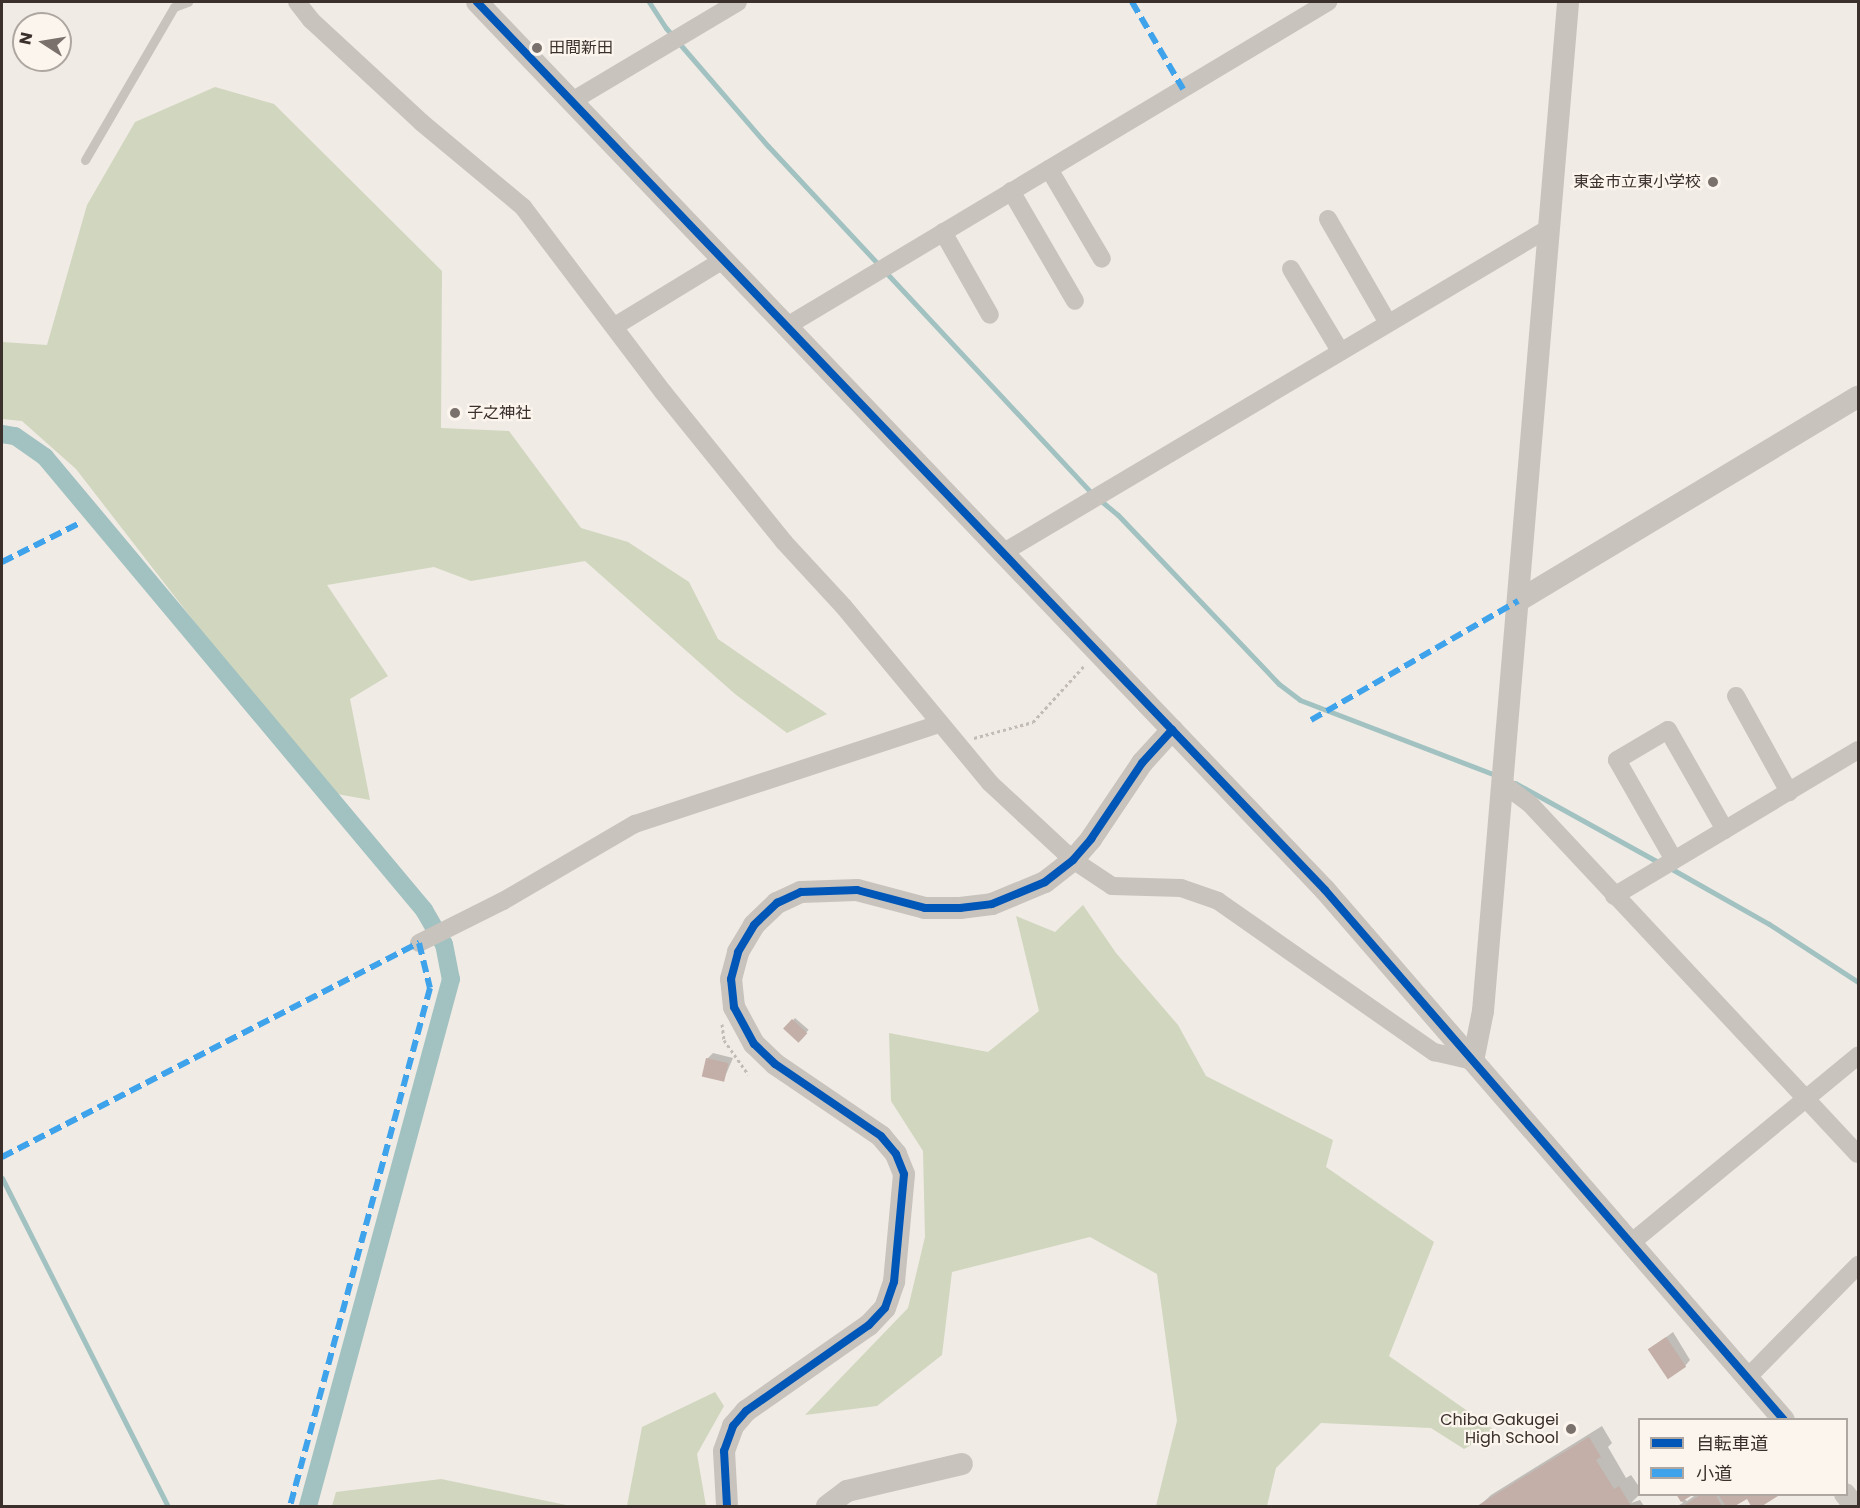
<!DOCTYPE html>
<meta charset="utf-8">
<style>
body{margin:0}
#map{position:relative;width:1860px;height:1508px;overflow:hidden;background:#f0ebe5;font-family:Poppins,"Noto Sans JP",sans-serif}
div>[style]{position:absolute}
.green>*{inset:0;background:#d1d6bf}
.shadow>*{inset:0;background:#0003;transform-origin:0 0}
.stream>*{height:5px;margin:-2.5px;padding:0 2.5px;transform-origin:2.5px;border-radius:2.5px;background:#a1c2c1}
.canal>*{height:18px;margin:-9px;padding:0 9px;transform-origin:9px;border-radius:9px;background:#a1c2c1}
.building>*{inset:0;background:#c3afa7;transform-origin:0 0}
.path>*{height:3px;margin-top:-1.5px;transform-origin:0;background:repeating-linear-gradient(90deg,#c2bbb6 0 3px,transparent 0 6px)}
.service>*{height:9px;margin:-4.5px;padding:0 4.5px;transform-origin:4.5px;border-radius:4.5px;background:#c9c3be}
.minor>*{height:18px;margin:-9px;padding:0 9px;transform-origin:9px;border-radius:9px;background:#c9c3be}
.tertiary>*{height:22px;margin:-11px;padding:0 11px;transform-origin:11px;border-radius:11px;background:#c9c3be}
.quiet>*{height:6px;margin-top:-3px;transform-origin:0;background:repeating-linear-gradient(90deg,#3fa3eb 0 12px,transparent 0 18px)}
.cycleway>*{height:8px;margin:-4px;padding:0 4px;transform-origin:4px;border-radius:4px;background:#0057b8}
.dots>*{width:16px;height:16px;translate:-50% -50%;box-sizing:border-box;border:3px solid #fbf5ee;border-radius:50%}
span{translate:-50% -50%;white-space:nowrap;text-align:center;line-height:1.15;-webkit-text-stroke:4.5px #fbf5ee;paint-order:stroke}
.poi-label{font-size:16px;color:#3b302b}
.left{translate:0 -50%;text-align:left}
.right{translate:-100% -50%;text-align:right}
.frame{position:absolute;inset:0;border:3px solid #3b302b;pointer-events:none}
.legend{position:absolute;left:1638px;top:1418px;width:210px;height:78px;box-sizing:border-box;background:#fbf5ee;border:2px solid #aea6a0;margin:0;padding:8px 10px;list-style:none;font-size:18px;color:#3b302b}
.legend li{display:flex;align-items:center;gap:12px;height:30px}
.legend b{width:30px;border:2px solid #aea6a0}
.north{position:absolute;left:12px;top:12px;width:60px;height:60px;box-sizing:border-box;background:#fbf5ee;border:2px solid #aea6a0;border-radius:50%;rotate:282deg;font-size:16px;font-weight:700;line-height:24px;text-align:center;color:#3b302b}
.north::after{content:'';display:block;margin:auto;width:21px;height:27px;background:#7a716c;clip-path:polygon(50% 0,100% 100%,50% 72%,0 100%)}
</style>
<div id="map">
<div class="green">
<i style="clip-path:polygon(215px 87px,274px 104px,442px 271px,441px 428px,509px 431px,581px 528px,628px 542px,689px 582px,718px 639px,827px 714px,787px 733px,735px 694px,585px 561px,471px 581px,434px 567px,327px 585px,388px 676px,350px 699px,370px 800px,326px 792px,76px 469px,22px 421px,2px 419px,2px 342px,47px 345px,87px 205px,135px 122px)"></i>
<i style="clip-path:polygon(1083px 905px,1116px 953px,1178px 1025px,1206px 1076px,1333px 1140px,1326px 1167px,1434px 1242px,1389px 1356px,1496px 1431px,1464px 1449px,1431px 1428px,1321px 1423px,1276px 1468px,1267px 1506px,1156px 1506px,1177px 1421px,1157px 1274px,1090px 1237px,952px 1272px,942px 1355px,877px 1406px,805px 1415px,908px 1308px,925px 1237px,923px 1151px,891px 1101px,889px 1033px,988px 1052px,1039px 1011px,1016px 916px,1055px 932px)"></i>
<i style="clip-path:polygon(715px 1392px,724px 1406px,697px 1454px,706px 1506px,627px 1506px,642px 1427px)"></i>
<i style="clip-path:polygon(441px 1479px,571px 1506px,332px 1506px,336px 1492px)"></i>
</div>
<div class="shadow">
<i style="left:795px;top:1018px;width:18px;height:15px;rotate:41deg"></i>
<i style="clip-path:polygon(713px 1053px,733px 1058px,723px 1081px,707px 1059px)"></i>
<i style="clip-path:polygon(1673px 1332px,1690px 1360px,1685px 1366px,1649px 1350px)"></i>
<i style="clip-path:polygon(1602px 1426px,1612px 1443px,1608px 1447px,1626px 1478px,1631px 1475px,1640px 1488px,1640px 1494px,1631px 1503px,1640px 1500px,1644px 1506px,1479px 1506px,1491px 1495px)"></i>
<i style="clip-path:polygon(1678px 1494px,1687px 1501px,1697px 1494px,1778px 1494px,1759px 1506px,1748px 1506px,1752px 1504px,1748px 1497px,1733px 1506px,1677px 1506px,1683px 1503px)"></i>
</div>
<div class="stream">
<i style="left:649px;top:2px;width:31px;rotate:57deg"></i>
<i style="left:666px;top:28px;width:156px;rotate:49.2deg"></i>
<i style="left:768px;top:146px;width:478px;rotate:47deg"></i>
<i style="left:1094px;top:495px;width:31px;rotate:40deg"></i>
<i style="left:1118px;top:515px;width:233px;rotate:46.4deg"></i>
<i style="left:1279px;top:684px;width:26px;rotate:37deg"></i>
<i style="left:1300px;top:700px;width:212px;rotate:21deg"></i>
<i style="left:1515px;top:783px;width:168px;rotate:28.9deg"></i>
<i style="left:1670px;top:868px;width:114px;rotate:29.5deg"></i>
<i style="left:1769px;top:924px;width:106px;rotate:33.1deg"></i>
<i style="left:2px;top:1178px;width:368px;rotate:63.2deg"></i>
</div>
<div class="canal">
<i style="left:2px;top:434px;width:13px;rotate:9deg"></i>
<i style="left:15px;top:436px;width:37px;rotate:35deg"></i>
<i style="left:45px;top:457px;width:591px;rotate:50.08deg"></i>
<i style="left:424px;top:910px;width:39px;rotate:60deg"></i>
<i style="left:444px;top:944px;width:36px;rotate:79deg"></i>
<i style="left:451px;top:979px;width:546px;rotate:105.18deg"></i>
</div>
<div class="building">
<i style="left:792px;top:1019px;width:21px;height:13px;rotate:43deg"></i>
<i style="left:706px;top:1058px;width:23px;height:19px;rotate:13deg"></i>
<i style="left:1666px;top:1337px;width:36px;height:22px;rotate:56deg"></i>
<i style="clip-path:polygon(1589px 1437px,1601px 1457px,1596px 1460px,1614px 1489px,1619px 1486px,1631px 1506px,1477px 1506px)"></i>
<i style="clip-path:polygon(1676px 1494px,1694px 1494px,1681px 1502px)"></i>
<i style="clip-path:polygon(1702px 1494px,1715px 1494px,1722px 1506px,1683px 1506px)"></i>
<i style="clip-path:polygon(1718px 1494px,1781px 1494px,1762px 1506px,1751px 1506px,1747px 1499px,1735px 1506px,1726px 1506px)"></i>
</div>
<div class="path">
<i style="left:974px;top:738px;width:61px;rotate:-15.2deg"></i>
<i style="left:1033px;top:722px;width:76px;rotate:-47.7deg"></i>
<i style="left:722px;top:1024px;width:16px;rotate:83deg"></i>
<i style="left:724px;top:1040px;width:42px;rotate:54.8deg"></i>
</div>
<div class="service">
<i style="left:85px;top:160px;width:177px;rotate:-59.8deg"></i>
<i style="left:174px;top:7px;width:15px;rotate:-20deg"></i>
</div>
<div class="minor">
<i style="left:297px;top:2px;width:23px;rotate:52deg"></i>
<i style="left:311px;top:20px;width:150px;rotate:42.8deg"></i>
<i style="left:421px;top:122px;width:133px;rotate:39.8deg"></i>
<i style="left:523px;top:207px;width:232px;rotate:52.9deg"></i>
<i style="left:663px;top:392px;width:193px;rotate:51.1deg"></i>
<i style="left:784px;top:542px;width:88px;rotate:47.3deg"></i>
<i style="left:844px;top:607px;width:229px;rotate:50.3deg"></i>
<i style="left:990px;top:783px;width:113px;rotate:42.9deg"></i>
<i style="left:1073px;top:860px;width:47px;rotate:33.7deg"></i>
<i style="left:1112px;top:886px;width:69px;rotate:1.7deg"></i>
<i style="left:1181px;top:888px;width:39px;rotate:19deg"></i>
<i style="left:1218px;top:901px;width:264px;rotate:35deg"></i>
<i style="left:1434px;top:1052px;width:40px;rotate:13deg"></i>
<i style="left:572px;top:101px;width:193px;rotate:-30.8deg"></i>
<i style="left:1049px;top:169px;width:104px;rotate:59.5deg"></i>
<i style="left:1011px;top:191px;width:127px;rotate:59.8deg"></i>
<i style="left:1328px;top:219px;width:120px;rotate:60deg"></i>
<i style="left:943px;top:232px;width:95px;rotate:60.5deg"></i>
<i style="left:1291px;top:269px;width:96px;rotate:59.1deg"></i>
<i style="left:615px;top:326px;width:127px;rotate:-31.4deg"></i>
<i style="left:787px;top:326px;width:631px;rotate:-30.92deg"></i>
<i style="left:1004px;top:552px;width:634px;rotate:-30.73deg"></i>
<i style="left:1736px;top:696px;width:110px;rotate:61.1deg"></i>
<i style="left:1502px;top:783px;width:36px;rotate:37deg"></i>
<i style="left:1531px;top:805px;width:478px;rotate:46.9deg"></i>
<i style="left:1674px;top:860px;width:115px;rotate:-119.7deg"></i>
<i style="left:1617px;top:760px;width:59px;rotate:-30.5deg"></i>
<i style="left:1668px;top:730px;width:115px;rotate:60.3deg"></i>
<i style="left:1614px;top:896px;width:284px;rotate:-30.9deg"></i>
<i style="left:419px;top:943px;width:94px;rotate:-26.6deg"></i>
<i style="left:503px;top:901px;width:153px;rotate:-30.3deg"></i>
<i style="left:635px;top:824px;width:320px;rotate:-18.2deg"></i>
<i style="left:1632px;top:1242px;width:293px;rotate:-39.5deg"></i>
<i style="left:1749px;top:1376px;width:156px;rotate:-45.5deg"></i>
</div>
<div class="tertiary">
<i style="left:477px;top:2px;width:1228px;rotate:46.32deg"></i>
<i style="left:1325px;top:890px;width:701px;rotate:49.11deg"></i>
<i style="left:1518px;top:601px;width:397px;rotate:-31deg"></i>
<i style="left:1473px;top:1061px;width:51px;rotate:-78.7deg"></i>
<i style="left:1483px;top:1011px;width:1013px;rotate:-85.18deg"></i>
<i style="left:1845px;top:1494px;width:16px;rotate:50deg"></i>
<i style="left:727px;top:1506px;width:55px;rotate:-93.1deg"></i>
<i style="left:724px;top:1451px;width:27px;rotate:-70deg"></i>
<i style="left:733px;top:1426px;width:20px;rotate:-49deg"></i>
<i style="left:746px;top:1411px;width:150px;rotate:-35deg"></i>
<i style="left:869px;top:1325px;width:23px;rotate:-47deg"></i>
<i style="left:885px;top:1308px;width:28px;rotate:-71deg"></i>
<i style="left:894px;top:1282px;width:108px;rotate:-84.7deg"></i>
<i style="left:904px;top:1174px;width:22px;rotate:-112deg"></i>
<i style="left:896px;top:1154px;width:23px;rotate:-130deg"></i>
<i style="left:881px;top:1136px;width:128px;rotate:-145.8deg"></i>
<i style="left:775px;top:1064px;width:29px;rotate:-136deg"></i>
<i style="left:754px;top:1044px;width:42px;rotate:-118.4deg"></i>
<i style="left:734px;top:1007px;width:28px;rotate:-96deg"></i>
<i style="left:731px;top:979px;width:28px;rotate:-75deg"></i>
<i style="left:738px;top:952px;width:31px;rotate:-59deg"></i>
<i style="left:754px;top:925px;width:32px;rotate:-44deg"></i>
<i style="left:777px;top:903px;width:26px;rotate:-25deg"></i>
<i style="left:801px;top:892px;width:56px;rotate:-2deg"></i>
<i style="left:857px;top:890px;width:70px;rotate:14.8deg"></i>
<i style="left:925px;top:908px;width:35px"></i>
<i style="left:960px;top:908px;width:32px;rotate:-7deg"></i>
<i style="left:992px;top:904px;width:57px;rotate:-22.5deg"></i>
<i style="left:1045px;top:882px;width:36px;rotate:-38deg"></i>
<i style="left:1073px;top:860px;width:28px;rotate:-49deg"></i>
<i style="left:1091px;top:839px;width:92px;rotate:-56.1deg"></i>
<i style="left:1142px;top:763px;width:45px;rotate:-47.7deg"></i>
<i style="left:827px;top:1506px;width:25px;rotate:-37deg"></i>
<i style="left:847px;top:1491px;width:118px;rotate:-13.2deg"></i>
</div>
<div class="quiet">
<i style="left:1132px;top:2px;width:101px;rotate:59.6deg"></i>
<i style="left:2px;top:562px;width:89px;rotate:-26.6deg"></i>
<i style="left:1311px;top:720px;width:239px;rotate:-29.9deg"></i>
<i style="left:2px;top:1157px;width:469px;rotate:-27.2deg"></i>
<i style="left:419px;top:943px;width:46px;rotate:76.3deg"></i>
<i style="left:430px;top:988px;width:537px;rotate:105.12deg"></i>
</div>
<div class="cycleway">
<i style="left:477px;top:2px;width:1228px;rotate:46.32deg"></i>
<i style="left:1325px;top:890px;width:701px;rotate:49.11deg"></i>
<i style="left:727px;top:1506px;width:55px;rotate:-93.1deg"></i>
<i style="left:724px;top:1451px;width:27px;rotate:-70deg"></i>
<i style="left:733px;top:1426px;width:20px;rotate:-49deg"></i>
<i style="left:746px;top:1411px;width:150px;rotate:-35deg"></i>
<i style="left:869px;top:1325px;width:23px;rotate:-47deg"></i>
<i style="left:885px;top:1308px;width:28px;rotate:-71deg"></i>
<i style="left:894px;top:1282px;width:108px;rotate:-84.7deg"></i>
<i style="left:904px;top:1174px;width:22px;rotate:-112deg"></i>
<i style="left:896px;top:1154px;width:23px;rotate:-130deg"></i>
<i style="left:881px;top:1136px;width:128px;rotate:-145.8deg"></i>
<i style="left:775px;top:1064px;width:29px;rotate:-136deg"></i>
<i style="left:754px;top:1044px;width:42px;rotate:-118.4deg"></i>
<i style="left:734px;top:1007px;width:28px;rotate:-96deg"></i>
<i style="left:731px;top:979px;width:28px;rotate:-75deg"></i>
<i style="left:738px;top:952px;width:31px;rotate:-59deg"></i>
<i style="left:754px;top:925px;width:32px;rotate:-44deg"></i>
<i style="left:777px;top:903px;width:26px;rotate:-25deg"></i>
<i style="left:801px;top:892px;width:56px;rotate:-2deg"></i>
<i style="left:857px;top:890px;width:70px;rotate:14.8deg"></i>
<i style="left:925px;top:908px;width:35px"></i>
<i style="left:960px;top:908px;width:32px;rotate:-7deg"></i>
<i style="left:992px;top:904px;width:57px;rotate:-22.5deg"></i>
<i style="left:1045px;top:882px;width:36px;rotate:-38deg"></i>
<i style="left:1073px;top:860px;width:28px;rotate:-49deg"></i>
<i style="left:1091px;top:839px;width:92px;rotate:-56.1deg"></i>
<i style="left:1142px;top:763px;width:45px;rotate:-47.7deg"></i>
</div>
<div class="dots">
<i style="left:537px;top:48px;background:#7a716c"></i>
<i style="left:1713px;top:182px;background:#7a716c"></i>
<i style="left:455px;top:413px;background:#7a716c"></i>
<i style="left:1571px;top:1429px;background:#7a716c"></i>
</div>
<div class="poi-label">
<span class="left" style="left:549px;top:48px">田間新田</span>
<span class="right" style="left:1701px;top:182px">東金市立東小学校</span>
<span class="left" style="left:467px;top:413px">子之神社</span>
<span class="right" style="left:1559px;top:1429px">Chiba Gakugei<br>High School</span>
</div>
<div class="frame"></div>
<ul class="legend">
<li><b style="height:8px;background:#0057b8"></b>自転車道</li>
<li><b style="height:8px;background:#3fa3eb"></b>小道</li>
</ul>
<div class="north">N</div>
</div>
